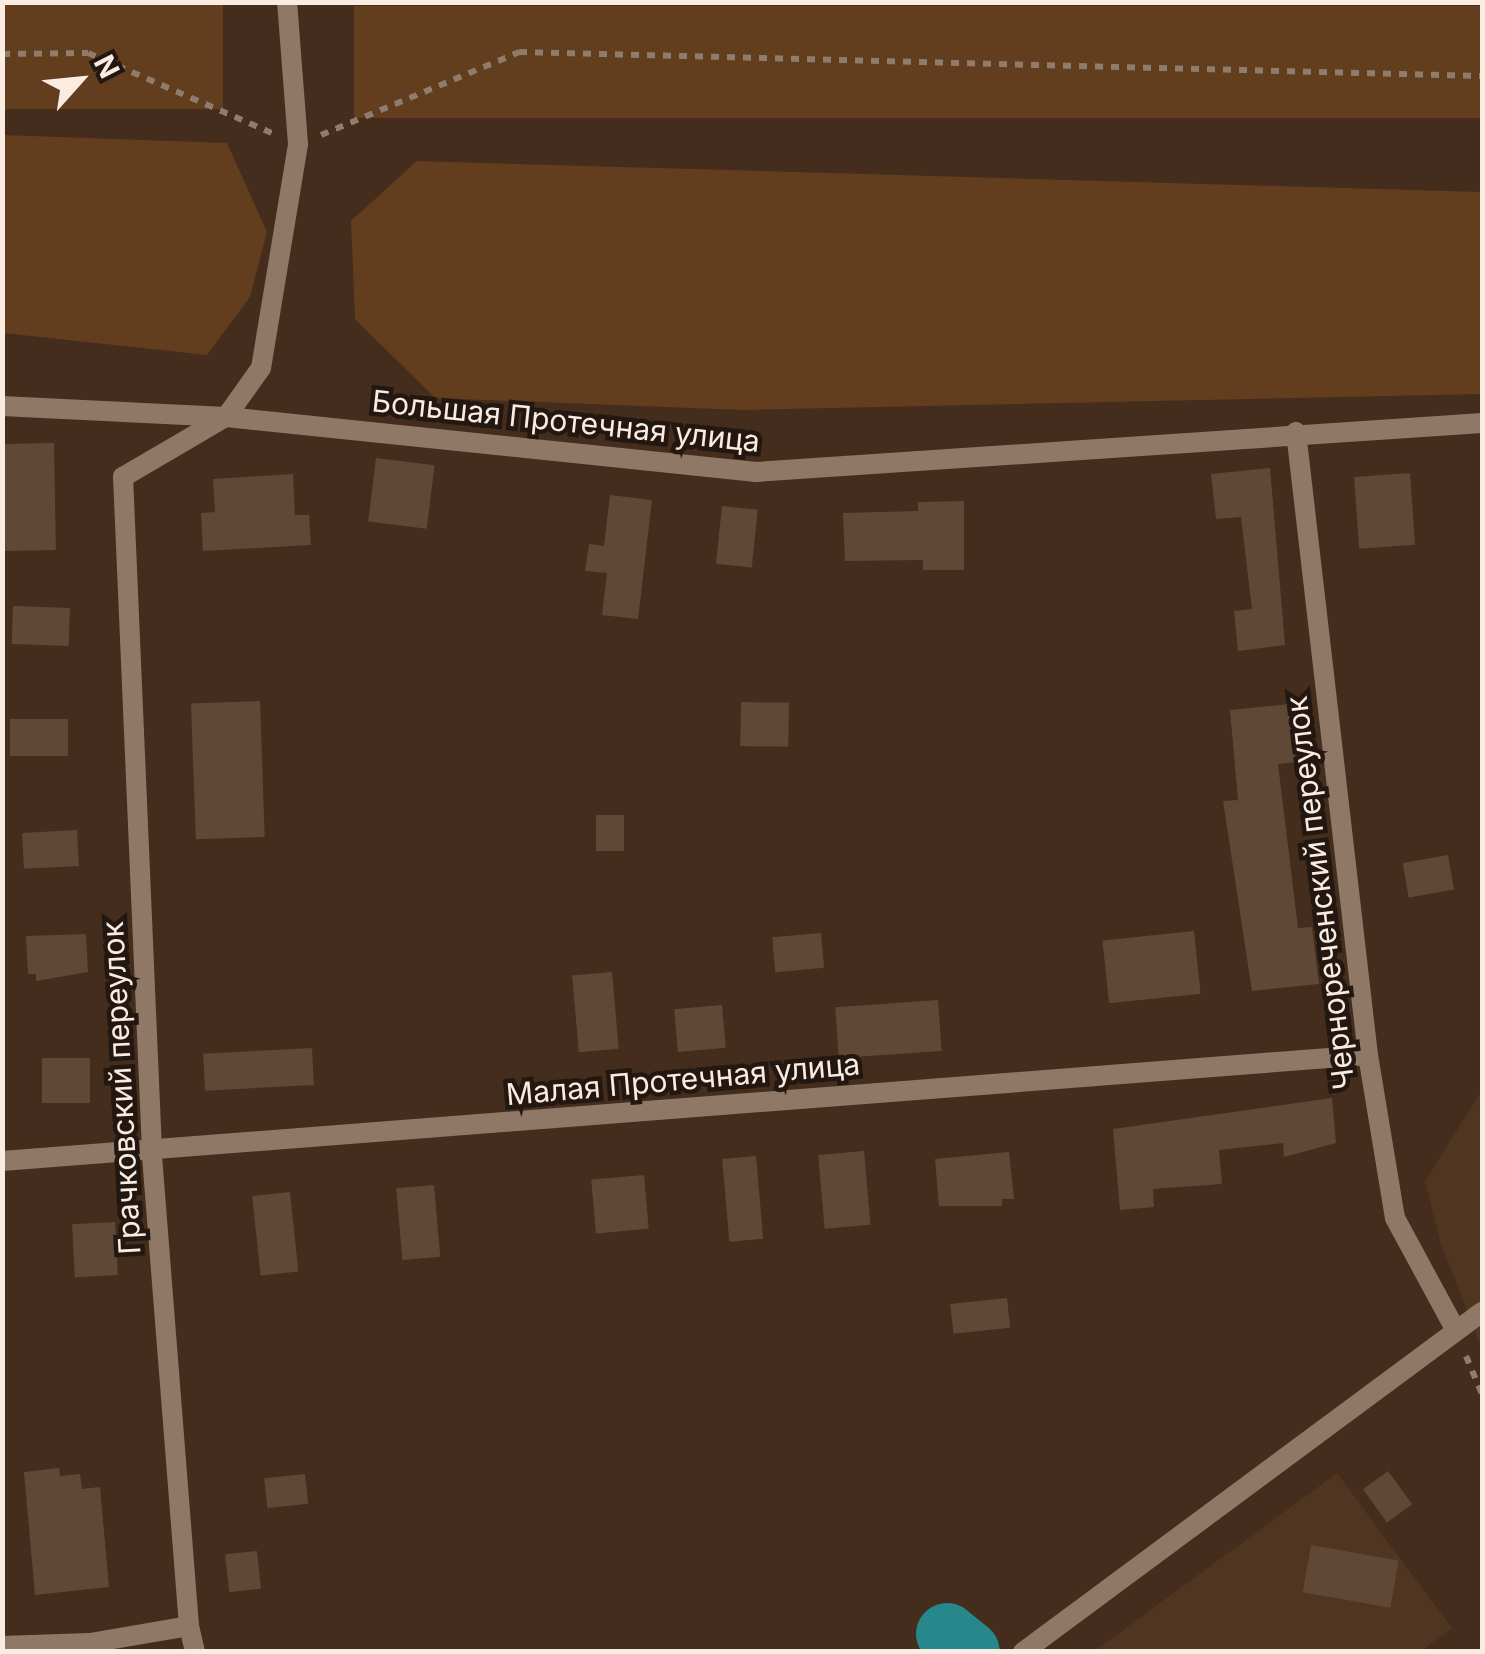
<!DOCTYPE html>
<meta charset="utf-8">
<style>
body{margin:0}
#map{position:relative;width:1485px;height:1654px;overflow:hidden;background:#442d1c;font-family:Inter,sans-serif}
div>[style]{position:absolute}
.built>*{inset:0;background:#503520}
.green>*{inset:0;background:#623d1e;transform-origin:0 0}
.river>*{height:62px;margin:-31px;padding:0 31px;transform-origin:31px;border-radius:31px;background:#26888b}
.building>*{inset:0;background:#604836;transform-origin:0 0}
.path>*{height:6px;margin-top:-3px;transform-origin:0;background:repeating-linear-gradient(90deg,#8f7c6d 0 8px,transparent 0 16px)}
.minor>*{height:20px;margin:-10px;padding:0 10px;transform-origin:10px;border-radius:10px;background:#907867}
.tertiary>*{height:20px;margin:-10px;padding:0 10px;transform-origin:10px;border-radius:10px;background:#907867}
span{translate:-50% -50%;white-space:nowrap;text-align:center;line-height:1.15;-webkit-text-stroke:9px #231811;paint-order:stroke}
.street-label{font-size:30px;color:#fbece1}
.frame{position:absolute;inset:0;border:5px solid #fbece1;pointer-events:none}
.north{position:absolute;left:30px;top:30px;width:100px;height:100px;-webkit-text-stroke:8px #231811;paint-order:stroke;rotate:63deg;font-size:28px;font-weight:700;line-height:40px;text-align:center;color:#fbece1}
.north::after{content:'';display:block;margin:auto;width:35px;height:45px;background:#fbece1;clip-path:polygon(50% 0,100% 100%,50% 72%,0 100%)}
</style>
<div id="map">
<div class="built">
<i style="clip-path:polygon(1482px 1090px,1482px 1349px,1440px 1241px,1425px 1181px)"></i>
<i style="clip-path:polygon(1337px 1473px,1452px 1628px,1421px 1651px,1093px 1652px)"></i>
</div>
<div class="green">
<i style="left:3px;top:2px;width:220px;height:107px"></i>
<i style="left:354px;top:6px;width:1128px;height:112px"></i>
<i style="clip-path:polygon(3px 135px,227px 143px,267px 232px,250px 297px,207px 355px,3px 333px)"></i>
<i style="clip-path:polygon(417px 161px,1482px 192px,1482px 394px,742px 410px,435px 398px,355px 319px,351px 221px)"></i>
</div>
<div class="river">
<i style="left:947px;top:1634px;width:28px;rotate:39deg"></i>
</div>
<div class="building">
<i style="left:54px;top:443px;width:107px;height:52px;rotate:89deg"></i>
<i style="left:376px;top:458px;width:59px;height:64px;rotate:7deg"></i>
<i style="clip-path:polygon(1270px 468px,1285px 645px,1238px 651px,1234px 611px,1252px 609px,1241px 517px,1216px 519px,1211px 474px)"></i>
<i style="left:1410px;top:473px;width:72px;height:56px;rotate:86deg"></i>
<i style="clip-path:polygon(293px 474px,295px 515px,309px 515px,311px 545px,203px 551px,201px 513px,215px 512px,213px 479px)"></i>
<i style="clip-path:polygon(610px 495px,652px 500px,638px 619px,602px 615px,607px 573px,585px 571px,589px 544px,604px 546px)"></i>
<i style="clip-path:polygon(964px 501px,964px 570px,923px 570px,923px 560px,845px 561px,843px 513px,918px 511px,918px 502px)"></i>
<i style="left:722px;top:506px;width:36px;height:58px;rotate:6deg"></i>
<i style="left:13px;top:606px;width:57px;height:38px;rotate:2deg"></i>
<i style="left:260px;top:701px;width:136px;height:69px;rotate:88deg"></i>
<i style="left:741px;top:702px;width:48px;height:44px;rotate:1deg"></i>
<i style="clip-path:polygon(1290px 704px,1296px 762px,1278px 764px,1298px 928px,1312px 927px,1319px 984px,1252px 991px,1223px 801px,1238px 800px,1230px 710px)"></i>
<i style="left:10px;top:719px;width:58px;height:37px"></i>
<i style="left:596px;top:815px;width:28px;height:36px"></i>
<i style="left:77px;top:830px;width:36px;height:55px;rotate:87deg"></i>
<i style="left:1448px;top:855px;width:35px;height:46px;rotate:80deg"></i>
<i style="left:1194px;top:931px;width:63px;height:92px;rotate:84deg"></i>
<i style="left:821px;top:933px;width:35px;height:49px;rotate:85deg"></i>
<i style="clip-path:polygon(86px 934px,88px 972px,36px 981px,36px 974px,28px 974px,26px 936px)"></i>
<i style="left:612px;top:972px;width:77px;height:40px;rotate:85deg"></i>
<i style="left:938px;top:1000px;width:51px;height:103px;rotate:86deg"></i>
<i style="left:722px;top:1005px;width:43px;height:48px;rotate:85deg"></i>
<i style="left:312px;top:1048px;width:37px;height:109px;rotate:87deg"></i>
<i style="left:42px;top:1058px;width:48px;height:45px"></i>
<i style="clip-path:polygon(1332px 1098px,1336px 1143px,1284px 1157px,1283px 1143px,1219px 1150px,1222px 1184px,1153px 1189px,1154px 1207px,1120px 1210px,1113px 1129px)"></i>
<i style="left:864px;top:1151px;width:74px;height:46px;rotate:85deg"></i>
<i style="clip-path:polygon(1009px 1152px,1014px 1199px,1002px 1199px,1002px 1206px,939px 1206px,935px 1159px)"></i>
<i style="left:756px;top:1156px;width:83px;height:34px;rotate:85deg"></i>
<i style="left:644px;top:1175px;width:54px;height:53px;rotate:85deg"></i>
<i style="left:434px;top:1185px;width:72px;height:38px;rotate:85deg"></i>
<i style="left:290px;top:1192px;width:80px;height:38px;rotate:84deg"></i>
<i style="left:115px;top:1222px;width:53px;height:43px;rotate:87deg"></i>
<i style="left:1007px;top:1298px;width:30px;height:57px;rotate:84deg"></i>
<i style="clip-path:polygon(59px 1468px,60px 1476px,80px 1474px,82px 1489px,100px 1487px,109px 1587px,35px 1595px,24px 1472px)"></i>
<i style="left:1388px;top:1471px;width:41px;height:31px;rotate:54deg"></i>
<i style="left:305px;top:1474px;width:30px;height:41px;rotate:84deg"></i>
<i style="left:1311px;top:1545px;width:89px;height:48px;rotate:10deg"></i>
<i style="left:257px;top:1551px;width:38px;height:32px;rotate:84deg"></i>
</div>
<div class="path">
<i style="left:2px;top:54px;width:86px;rotate:-0.7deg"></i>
<i style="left:88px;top:53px;width:201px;rotate:23.5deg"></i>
<i style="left:321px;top:135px;width:215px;rotate:-22.7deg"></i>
<i style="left:519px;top:52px;width:963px;rotate:1.43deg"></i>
<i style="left:1466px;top:1356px;width:41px;rotate:67.2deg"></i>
</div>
<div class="minor">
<i style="left:2px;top:406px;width:224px;rotate:2.8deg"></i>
<i style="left:226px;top:417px;width:533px;rotate:5.92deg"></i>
<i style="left:756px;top:472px;width:728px;rotate:-3.86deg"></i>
<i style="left:1296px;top:432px;width:627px;rotate:83.41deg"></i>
<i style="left:1368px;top:1055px;width:165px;rotate:80.6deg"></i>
<i style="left:1395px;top:1218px;width:128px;rotate:61.6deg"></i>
<i style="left:2px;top:1161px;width:1370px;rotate:-4.44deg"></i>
<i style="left:189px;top:1626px;width:27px;rotate:77deg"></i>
<i style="left:2px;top:1646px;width:88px;rotate:-2deg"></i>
<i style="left:90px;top:1643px;width:100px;rotate:-9.7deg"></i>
<i style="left:189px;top:1626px;width:476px;rotate:-94.5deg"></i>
<i style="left:152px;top:1151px;width:675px;rotate:-92.46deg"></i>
<i style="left:123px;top:477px;width:117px;rotate:-30.3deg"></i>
<i style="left:1023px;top:1652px;width:571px;rotate:-36.53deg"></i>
</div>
<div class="tertiary">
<i style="left:226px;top:417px;width:60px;rotate:-54.5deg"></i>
<i style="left:261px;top:368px;width:227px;rotate:-80.6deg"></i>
<i style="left:298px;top:144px;width:142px;rotate:-94.4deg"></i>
</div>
<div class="street-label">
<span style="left:566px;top:421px;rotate:6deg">Большая Протечная улица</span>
<span style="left:1320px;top:893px;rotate:-97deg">Чернореченский переулок</span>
<span style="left:683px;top:1079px;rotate:-5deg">Малая Протечная улица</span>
<span style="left:121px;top:1088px;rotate:-93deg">Грачковский переулок</span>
</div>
<div class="frame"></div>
<div class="north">N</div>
</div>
